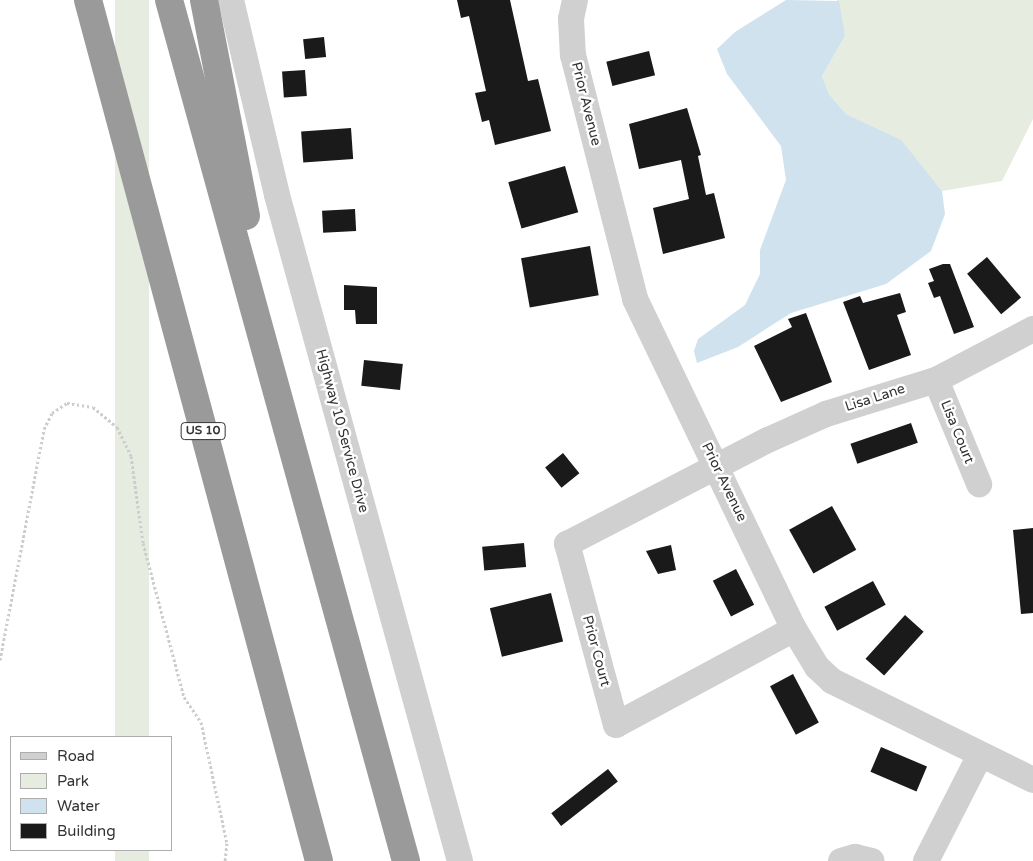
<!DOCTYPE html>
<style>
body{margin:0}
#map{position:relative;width:1033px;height:861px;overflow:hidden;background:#fff;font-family:"Varela Round",sans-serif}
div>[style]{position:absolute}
.green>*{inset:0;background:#e6ecdf;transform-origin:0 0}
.water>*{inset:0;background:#cfe2ee}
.building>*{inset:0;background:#1a1a1a;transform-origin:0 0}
.path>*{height:3px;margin-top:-1.5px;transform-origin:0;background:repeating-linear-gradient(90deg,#cdcdcd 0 2.5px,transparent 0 5px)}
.minor>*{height:26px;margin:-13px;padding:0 13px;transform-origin:13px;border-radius:13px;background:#d0d0d0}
.highway>*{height:28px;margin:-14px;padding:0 14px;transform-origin:14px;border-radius:14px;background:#9a9a9a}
span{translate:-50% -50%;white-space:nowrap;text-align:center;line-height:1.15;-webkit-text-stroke:5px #fff;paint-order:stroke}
.shield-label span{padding:1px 4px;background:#fff;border:1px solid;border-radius:4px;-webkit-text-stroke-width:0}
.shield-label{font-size:12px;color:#333;font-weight:700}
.street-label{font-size:14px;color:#333}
.legend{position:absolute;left:10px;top:736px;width:162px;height:115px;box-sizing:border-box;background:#fff;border:1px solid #adadad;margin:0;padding:6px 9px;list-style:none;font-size:15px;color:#333}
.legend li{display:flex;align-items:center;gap:10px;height:25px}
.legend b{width:25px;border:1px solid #adadad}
</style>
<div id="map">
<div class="green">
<i style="left:115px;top:0;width:34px;height:891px"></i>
<i style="clip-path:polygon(837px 0,1033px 0,1033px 119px,1002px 181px,942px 191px,900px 140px,846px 114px,829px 94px,822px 76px,845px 36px)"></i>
</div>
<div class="water">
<i style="clip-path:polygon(786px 0,839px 1px,845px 36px,822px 76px,829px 94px,846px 114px,901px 140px,942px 191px,945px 214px,931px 251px,886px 284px,791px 313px,738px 347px,697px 363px,694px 351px,698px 339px,745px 305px,760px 274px,760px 250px,786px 180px,781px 146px,727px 74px,717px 49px,735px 32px)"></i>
</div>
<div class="building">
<i style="clip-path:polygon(457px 0,510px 0,528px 81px,538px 79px,551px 131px,495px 145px,489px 120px,482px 122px,475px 93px,486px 91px,469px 16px,461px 18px)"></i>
<i style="left:324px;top:37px;width:20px;height:21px;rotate:84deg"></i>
<i style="left:649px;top:51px;width:25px;height:44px;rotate:76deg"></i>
<i style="left:305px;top:70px;width:26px;height:23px;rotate:86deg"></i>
<i style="clip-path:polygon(687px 108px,701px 155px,698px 156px,706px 195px,714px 193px,725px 238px,663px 254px,653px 208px,689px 199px,681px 160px,639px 169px,629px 124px)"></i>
<i style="left:351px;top:128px;width:31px;height:50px;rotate:86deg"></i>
<i style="left:565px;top:166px;width:48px;height:59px;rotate:74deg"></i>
<i style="left:355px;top:209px;width:22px;height:33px;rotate:87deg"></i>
<i style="left:590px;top:246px;width:50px;height:70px;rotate:80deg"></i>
<i style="left:987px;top:257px;width:53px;height:26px;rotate:50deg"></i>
<i style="clip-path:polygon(943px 264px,950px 264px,974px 327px,954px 334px,940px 296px,934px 298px,928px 283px,934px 281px,929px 269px)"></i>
<i style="clip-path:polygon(344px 285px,377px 287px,377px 324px,356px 324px,355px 310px,344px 310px)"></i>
<i style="clip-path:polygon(900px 293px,906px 312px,897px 315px,911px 355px,869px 370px,843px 302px,860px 296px,863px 303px)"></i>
<i style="clip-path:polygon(806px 313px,832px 382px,781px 402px,754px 346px,792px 327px,788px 319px)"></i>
<i style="left:364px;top:360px;width:39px;height:26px;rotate:6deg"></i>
<i style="left:911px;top:423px;width:21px;height:64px;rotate:71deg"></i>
<i style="left:563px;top:453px;width:26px;height:23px;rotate:51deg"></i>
<i style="left:832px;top:506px;width:50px;height:49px;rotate:61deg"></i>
<i style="clip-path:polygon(1033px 528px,1033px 613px,1021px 614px,1013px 530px)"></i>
<i style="left:524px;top:543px;width:24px;height:42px;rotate:85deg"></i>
<i style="clip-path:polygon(671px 545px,676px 570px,658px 574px,646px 551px)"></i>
<i style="left:736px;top:569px;width:40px;height:26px;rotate:63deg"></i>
<i style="left:873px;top:581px;width:27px;height:55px;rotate:62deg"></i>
<i style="left:551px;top:593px;width:50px;height:63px;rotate:76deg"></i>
<i style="left:905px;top:615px;width:25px;height:59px;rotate:42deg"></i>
<i style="left:793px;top:674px;width:55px;height:26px;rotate:62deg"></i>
<i style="left:881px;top:747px;width:50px;height:27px;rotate:23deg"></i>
<i style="left:608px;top:769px;width:16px;height:72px;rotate:52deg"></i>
</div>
<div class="path">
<i style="left:0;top:660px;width:235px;rotate:-79.2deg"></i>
<i style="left:44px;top:429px;width:18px;rotate:-63deg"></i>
<i style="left:52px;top:413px;width:18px;rotate:-34deg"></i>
<i style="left:67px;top:403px;width:26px;rotate:9deg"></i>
<i style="left:93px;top:407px;width:31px;rotate:40deg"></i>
<i style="left:117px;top:427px;width:32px;rotate:64deg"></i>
<i style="left:131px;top:456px;width:88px;rotate:82.1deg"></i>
<i style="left:143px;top:543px;width:159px;rotate:75.1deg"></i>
<i style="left:184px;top:697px;width:30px;rotate:56deg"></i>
<i style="left:201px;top:722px;width:124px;rotate:77.9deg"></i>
<i style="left:227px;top:843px;width:18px;rotate:96deg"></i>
</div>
<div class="minor">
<i style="left:231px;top:0;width:200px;rotate:76.7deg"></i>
<i style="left:277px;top:195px;width:691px;rotate:74.64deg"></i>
<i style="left:575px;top:0;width:19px;rotate:102deg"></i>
<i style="left:571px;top:19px;width:36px;rotate:87deg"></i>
<i style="left:573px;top:55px;width:252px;rotate:75.7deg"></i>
<i style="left:635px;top:299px;width:366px;rotate:64.3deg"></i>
<i style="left:794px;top:629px;width:44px;rotate:58.8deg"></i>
<i style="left:817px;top:667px;width:21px;rotate:43deg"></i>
<i style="left:832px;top:681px;width:224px;rotate:26.2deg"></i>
<i style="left:936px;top:380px;width:113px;rotate:67.5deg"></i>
<i style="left:794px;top:629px;width:202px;rotate:151.7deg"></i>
<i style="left:616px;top:725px;width:188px;rotate:-105.1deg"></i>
<i style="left:567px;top:544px;width:226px;rotate:-27.4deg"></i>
<i style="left:768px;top:440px;width:64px;rotate:-24.1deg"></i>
<i style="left:826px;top:414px;width:115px;rotate:-17.2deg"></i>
<i style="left:936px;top:380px;width:110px;rotate:-27.7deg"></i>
<i style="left:841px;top:861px;width:15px;rotate:-16deg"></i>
<i style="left:855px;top:857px;width:17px;rotate:13deg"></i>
<i style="left:926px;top:861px;width:119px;rotate:-63deg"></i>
</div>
<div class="highway">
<i style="left:88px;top:0;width:891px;rotate:74.98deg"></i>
<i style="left:169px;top:0;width:893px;rotate:74.61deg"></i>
<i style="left:204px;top:0;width:220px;rotate:79deg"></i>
</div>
<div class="shield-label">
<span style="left:203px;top:431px">US 10</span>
</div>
<div class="street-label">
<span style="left:586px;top:104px;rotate:76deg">Prior Avenue</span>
<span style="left:875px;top:398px;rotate:-18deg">Lisa Lane</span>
<span style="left:342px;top:431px;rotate:75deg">Highway 10 Service Drive</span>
<span style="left:957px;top:432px;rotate:68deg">Lisa Court</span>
<span style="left:724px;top:482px;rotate:64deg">Prior Avenue</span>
<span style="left:596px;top:651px;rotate:75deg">Prior Court</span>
</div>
<ul class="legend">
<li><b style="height:6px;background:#d0d0d0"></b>Road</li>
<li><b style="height:14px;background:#e6ecdf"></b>Park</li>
<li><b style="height:14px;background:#cfe2ee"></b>Water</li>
<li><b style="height:14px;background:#1a1a1a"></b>Building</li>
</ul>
</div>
